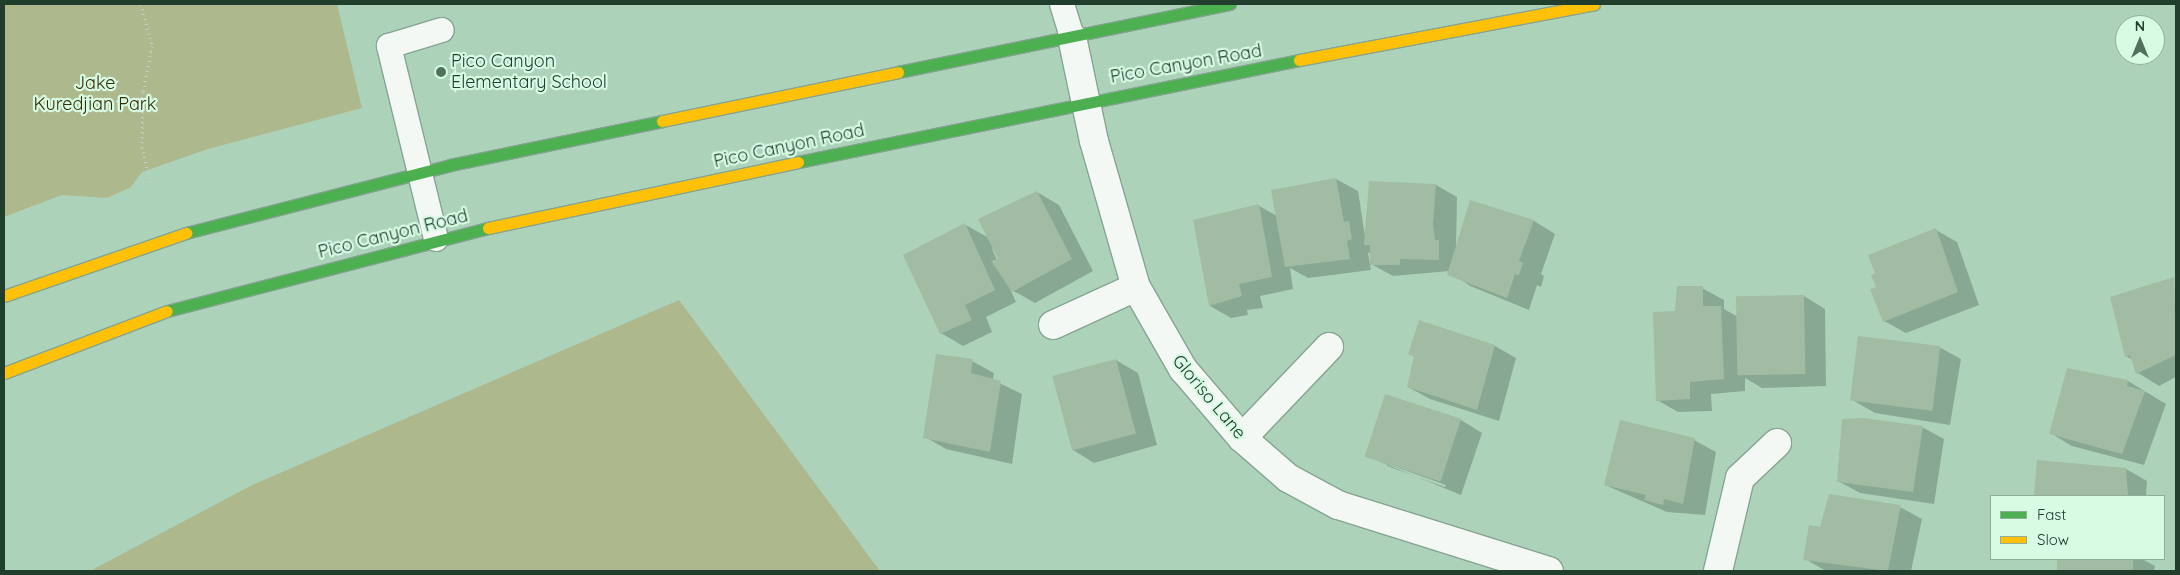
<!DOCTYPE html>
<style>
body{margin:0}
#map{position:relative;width:2180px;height:575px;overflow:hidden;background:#acd3ba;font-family:Quicksand,sans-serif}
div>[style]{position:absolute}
.green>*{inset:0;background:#aeb88d}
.shadow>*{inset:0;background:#0003}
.building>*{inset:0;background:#a1bca2;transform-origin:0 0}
.path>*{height:3px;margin-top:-1.5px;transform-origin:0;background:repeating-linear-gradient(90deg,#c4d0c8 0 1px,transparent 0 5px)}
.roads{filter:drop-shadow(1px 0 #85a491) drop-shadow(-1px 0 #85a491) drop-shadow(0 1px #85a491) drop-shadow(0 -1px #85a491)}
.lane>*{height:24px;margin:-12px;padding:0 12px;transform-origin:12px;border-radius:12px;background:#f3f8f5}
.street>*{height:28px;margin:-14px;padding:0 14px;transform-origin:14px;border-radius:14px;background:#f3f8f5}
.fast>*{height:11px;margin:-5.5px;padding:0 5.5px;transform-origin:5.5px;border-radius:5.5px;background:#4caf50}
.slow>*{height:11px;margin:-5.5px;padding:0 5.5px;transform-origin:5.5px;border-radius:5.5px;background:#ffc107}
.dots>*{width:14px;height:14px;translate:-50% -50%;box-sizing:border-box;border:2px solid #d8fbe4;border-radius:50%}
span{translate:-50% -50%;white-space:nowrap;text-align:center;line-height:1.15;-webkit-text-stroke:4.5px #d8fbe4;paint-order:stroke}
.poi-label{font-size:18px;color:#213e2c}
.left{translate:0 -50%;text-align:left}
.street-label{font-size:18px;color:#213e2c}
.park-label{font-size:18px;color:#372d03}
.frame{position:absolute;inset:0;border:5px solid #213e2c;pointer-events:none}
.legend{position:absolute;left:1990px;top:495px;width:175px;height:65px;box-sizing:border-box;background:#d8fbe4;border:1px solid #8faf9a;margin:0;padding:6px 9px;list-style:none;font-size:15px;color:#213e2c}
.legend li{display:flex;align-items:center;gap:10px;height:25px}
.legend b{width:25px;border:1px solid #8faf9a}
.north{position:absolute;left:2115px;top:15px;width:50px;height:50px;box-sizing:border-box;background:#d8fbe4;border:1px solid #8faf9a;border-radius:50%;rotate:0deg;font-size:14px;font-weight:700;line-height:20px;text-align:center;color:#213e2c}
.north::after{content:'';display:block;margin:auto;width:18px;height:22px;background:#52725e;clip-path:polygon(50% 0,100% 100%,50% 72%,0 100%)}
</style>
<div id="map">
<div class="green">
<i style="clip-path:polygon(4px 4px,337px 4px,362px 108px,208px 149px,142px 172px,131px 187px,107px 198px,62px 195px,4px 217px)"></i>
<i style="clip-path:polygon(679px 300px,880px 571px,90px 571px,252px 485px)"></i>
</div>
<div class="shadow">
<i style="clip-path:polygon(1336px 179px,1358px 191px,1365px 236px,1370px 182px,1436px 185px,1457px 197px,1456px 247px,1471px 202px,1534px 221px,1555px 234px,1541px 274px,1544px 276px,1541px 287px,1537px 285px,1529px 310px,1470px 286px,1450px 271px,1393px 276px,1371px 264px,1371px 252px,1368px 253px,1371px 270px,1308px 278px,1290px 268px,1293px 289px,1260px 296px,1263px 308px,1247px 310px,1248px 315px,1231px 318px,1210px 306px,1259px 206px,1277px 216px)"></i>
<i style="clip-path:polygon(evenodd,1037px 192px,1059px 205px,1093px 271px,1035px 303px,1010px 289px,1016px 302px,986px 317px,992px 332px,963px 346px,941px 333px,964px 224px,989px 238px,1037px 192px,994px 248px,999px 259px,997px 260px,992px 249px,994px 248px)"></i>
<i style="clip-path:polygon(1936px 230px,1957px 242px,1979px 305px,1906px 333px,1884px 321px,1877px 288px)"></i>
<i style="clip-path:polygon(2174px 278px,2176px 377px,2159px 386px,2138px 373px,2133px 360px,2126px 356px,2112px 298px)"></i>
<i style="clip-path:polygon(1702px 288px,1724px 300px,1724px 309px,1738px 317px,1804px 296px,1825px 309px,1826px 386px,1762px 388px,1745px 378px,1745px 391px,1711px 394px,1712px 411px,1678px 412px,1657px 400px,1676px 312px)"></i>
<i style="clip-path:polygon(1859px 337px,1939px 347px,1961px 359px,1950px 425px,1875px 413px,1854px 401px)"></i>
<i style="clip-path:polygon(1495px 346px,1516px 358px,1499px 421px,1430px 399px,1408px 387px,1415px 357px,1409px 354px)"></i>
<i style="clip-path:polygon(1116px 360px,1138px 373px,1157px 445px,1094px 463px,1073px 450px)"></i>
<i style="clip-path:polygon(972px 361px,994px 373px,993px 380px,1022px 394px,1012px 464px,946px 449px,925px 437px)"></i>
<i style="clip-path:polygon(2128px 381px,2166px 404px,2144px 465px,2072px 446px,2050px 433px)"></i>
<i style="clip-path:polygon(evenodd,1386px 396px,1461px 420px,1482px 433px,1461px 495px,1366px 456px,1386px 396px,1387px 464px,1446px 485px,1445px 487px,1387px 466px,1387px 464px)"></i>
<i style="clip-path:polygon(1843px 420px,1922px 427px,1944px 439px,1934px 504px,1860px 493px,1838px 481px)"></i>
<i style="clip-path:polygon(1694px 440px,1716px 452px,1705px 515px,1667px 512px,1605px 485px)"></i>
<i style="clip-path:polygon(2038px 462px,2126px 469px,2147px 481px,2146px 496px,2035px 496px)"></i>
<i style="clip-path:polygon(1900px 507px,1922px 519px,1911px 571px,1826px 571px,1805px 559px,1821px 529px)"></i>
<i style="clip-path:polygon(2059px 559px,2142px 559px,2155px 566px,2154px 571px,2059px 571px)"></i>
</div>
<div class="building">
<i style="clip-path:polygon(1336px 178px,1344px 222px,1349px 221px,1352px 239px,1347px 241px,1350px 259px,1285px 267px,1271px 190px)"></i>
<i style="clip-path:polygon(1369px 181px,1436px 184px,1433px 224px,1435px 240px,1439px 240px,1439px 260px,1400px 259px,1400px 265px,1370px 265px,1370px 245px,1364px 245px)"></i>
<i style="clip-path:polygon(1037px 191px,1072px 259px,1012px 292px,991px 261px,998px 259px,978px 219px)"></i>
<i style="clip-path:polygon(1470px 200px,1534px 220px,1519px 261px,1523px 263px,1519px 275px,1515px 274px,1507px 298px,1447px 275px)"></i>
<i style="clip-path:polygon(1259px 204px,1272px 277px,1239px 284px,1242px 296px,1209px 306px,1193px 220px)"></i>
<i style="clip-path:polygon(965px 223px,995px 290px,965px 305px,972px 320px,940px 334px,903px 255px)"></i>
<i style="clip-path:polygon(1936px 228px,1958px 292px,1883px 322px,1870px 289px,1876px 287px,1871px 275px,1875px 273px,1868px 255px)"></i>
<i style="clip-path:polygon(2174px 277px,2176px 355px,2136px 374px,2130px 355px,2125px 357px,2110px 297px)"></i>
<i style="clip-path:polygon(1677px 286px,1703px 286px,1703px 306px,1721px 306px,1724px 379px,1690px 382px,1690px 399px,1656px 401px,1653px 312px,1675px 311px)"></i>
<i style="left:1804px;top:295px;width:79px;height:68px;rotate:89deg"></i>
<i style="clip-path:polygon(1419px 320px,1495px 345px,1477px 410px,1407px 387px,1414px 356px,1408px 354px)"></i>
<i style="left:1858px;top:336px;width:83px;height:65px;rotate:7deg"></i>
<i style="clip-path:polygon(936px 354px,973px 359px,971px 373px,1001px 381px,990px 452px,923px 438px)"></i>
<i style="left:1116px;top:359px;width:77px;height:66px;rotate:75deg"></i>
<i style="clip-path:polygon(2067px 368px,2128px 380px,2127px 386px,2145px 391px,2122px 454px,2049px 434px)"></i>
<i style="left:1385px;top:394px;width:80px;height:66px;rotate:18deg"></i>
<i style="clip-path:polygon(1863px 418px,1923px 426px,1913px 492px,1837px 482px,1842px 419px)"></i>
<i style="clip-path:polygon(1620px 420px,1695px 438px,1683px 504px,1664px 499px,1663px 505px,1644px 500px,1646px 495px,1604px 485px)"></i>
<i style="clip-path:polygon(2037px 460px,2126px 468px,2128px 496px,2034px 496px)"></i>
<i style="clip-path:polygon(1829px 494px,1901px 505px,1888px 571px,1803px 560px,1809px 525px,1820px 527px)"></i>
<i style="left:2057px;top:559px;width:76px;height:12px"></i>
</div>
<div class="path">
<i style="left:141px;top:4px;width:43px;rotate:75.3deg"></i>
<i style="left:152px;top:46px;width:47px;rotate:101.1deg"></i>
<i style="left:143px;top:92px;width:55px;rotate:91deg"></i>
<i style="left:142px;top:147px;width:37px;rotate:77deg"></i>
</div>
<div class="roads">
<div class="lane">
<i style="left:1062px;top:4px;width:34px;rotate:73deg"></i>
<i style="left:436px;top:239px;width:199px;rotate:-103.7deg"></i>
<i style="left:389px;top:46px;width:55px;rotate:-16.8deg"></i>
</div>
<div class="street">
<i style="left:1072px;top:37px;width:106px;rotate:78.1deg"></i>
<i style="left:1094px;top:141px;width:152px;rotate:74deg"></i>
<i style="left:1136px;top:287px;width:95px;rotate:60.2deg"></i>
<i style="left:1183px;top:369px;width:91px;rotate:49.5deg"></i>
<i style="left:1242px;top:438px;width:61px;rotate:41deg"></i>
<i style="left:1288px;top:478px;width:57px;rotate:28.4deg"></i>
<i style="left:1338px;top:505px;width:221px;rotate:17.4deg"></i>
<i style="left:1053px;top:325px;width:91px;rotate:-24.6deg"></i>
<i style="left:1242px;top:438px;width:126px;rotate:-46.3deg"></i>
<i style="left:1718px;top:571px;width:96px;rotate:-76.7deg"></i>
<i style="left:1740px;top:478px;width:51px;rotate:-43.4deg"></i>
</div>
<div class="fast">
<i style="left:898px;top:72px;width:339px;rotate:-11.6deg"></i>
<i style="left:798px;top:162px;width:511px;rotate:-11.51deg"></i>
<i style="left:186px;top:233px;width:273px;rotate:-14.4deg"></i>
<i style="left:450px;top:165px;width:217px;rotate:-11.7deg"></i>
<i style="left:167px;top:311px;width:332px;rotate:-14.5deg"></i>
</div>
<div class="slow">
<i style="left:1299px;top:60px;width:300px;rotate:-10.7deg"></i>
<i style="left:662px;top:121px;width:241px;rotate:-11.7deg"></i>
<i style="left:488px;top:228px;width:317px;rotate:-12deg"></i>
<i style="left:4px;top:296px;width:193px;rotate:-19.1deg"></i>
<i style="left:4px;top:373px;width:174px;rotate:-20.8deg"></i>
</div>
</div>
<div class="dots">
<i style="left:441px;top:72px;background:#52725e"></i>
</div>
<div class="poi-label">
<span class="left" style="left:451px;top:72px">Pico Canyon<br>Elementary School</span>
</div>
<div class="street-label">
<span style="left:1186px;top:64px;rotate:-10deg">Pico Canyon Road</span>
<span style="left:789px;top:146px;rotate:-12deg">Pico Canyon Road</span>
<span style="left:393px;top:234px;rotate:-14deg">Pico Canyon Road</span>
<span style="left:1209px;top:397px;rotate:50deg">Gloriso Lane</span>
</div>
<div class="park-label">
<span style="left:95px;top:94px">Jake<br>Kuredjian Park</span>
</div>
<div class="frame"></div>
<ul class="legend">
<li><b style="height:6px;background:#4caf50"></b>Fast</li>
<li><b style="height:6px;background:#ffc107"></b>Slow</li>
</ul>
<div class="north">N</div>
</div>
